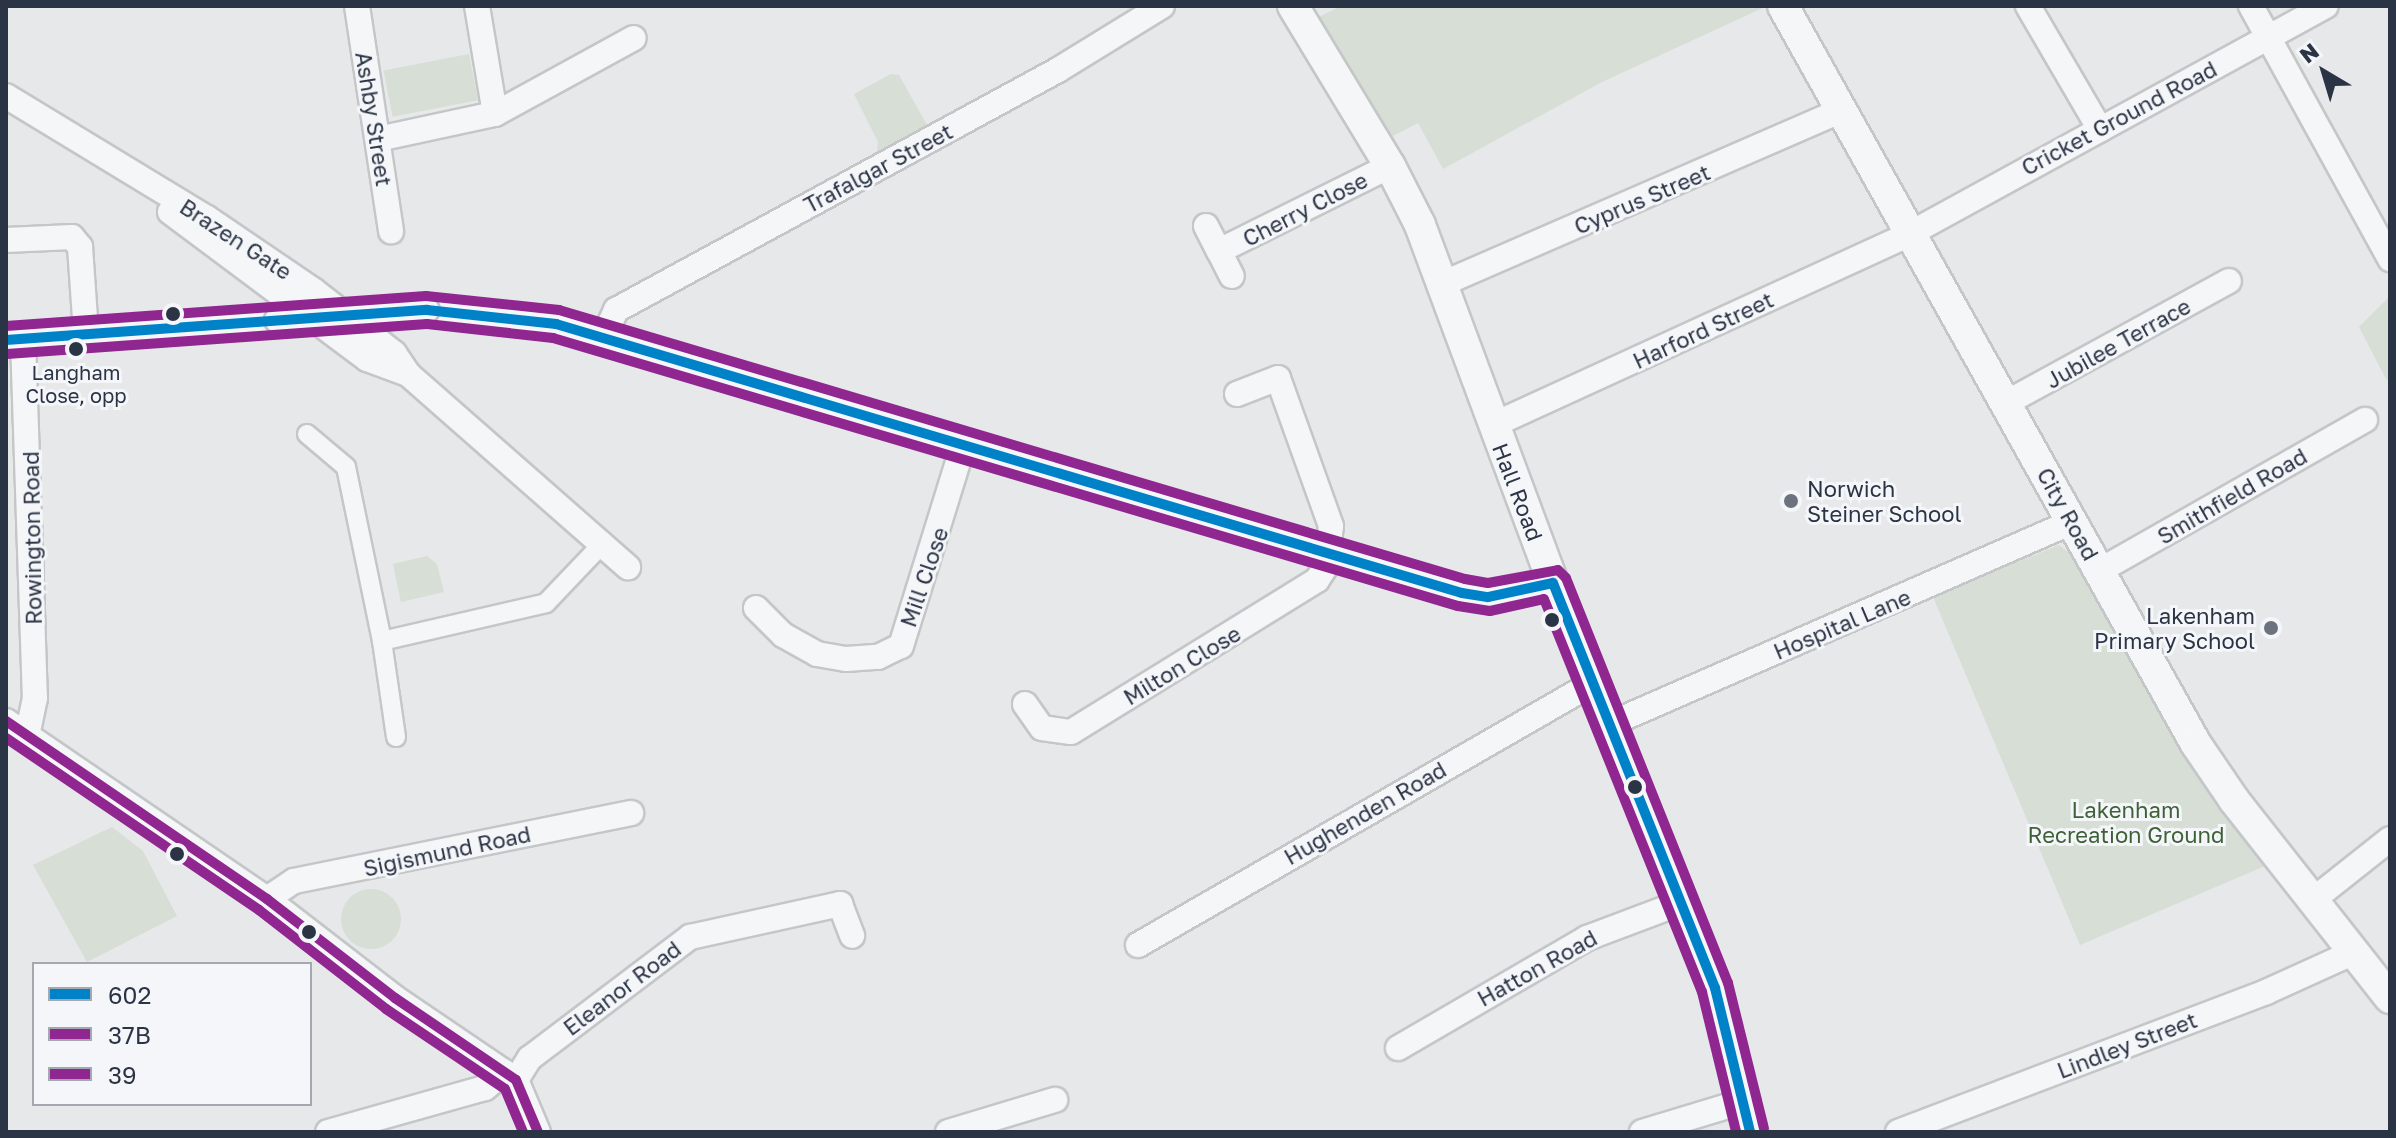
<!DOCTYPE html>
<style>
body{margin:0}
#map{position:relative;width:2396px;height:1138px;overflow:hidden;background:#e6e8ea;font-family:"Golos Text",sans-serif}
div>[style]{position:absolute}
.green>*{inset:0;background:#d6ded6;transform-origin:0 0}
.round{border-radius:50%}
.roads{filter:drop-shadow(2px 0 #c4c6c8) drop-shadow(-2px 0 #c4c6c8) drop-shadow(0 2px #c4c6c8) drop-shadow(0 -2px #c4c6c8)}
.pedestrian>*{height:18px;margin:-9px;padding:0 9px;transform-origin:9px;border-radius:9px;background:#f5f6f7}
.minor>*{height:24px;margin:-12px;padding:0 12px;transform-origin:12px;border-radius:12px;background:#f5f6f7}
.tertiary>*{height:30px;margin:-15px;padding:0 15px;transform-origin:15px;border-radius:15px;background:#f5f6f7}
.bridges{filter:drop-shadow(2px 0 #c4c6c8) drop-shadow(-2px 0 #c4c6c8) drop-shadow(0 2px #c4c6c8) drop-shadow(0 -2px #c4c6c8)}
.minor-bridge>*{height:24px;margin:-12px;padding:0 12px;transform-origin:12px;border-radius:12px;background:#f5f6f7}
.bus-1>*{height:10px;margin:-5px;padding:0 5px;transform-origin:5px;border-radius:5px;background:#0082c8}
.bus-2>*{height:10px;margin:-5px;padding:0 5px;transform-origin:5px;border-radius:5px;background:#90268f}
.bus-3>*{height:10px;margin:-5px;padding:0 5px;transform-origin:5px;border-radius:5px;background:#90268f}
.bus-4>*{height:10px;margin:-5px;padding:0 5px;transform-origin:5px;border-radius:5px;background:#90268f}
.bus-5>*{height:10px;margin:-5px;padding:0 5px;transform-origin:5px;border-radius:5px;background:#90268f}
.dots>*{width:22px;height:22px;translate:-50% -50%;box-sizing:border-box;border:4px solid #f4f6f9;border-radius:50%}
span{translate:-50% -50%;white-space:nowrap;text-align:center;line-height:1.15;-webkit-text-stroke:6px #f4f6f9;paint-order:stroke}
.bus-label{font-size:20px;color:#2b3445}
.street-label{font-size:22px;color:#2b3445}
.poi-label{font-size:22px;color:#2b3445}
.left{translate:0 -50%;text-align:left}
.right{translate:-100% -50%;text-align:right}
.park-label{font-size:22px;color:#3f6138}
.frame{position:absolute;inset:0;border:8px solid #2b3445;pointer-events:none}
.legend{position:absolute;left:32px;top:962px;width:280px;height:144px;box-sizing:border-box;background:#f4f6f9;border:2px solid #a4a8b1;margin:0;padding:10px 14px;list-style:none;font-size:24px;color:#2b3445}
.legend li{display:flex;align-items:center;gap:16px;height:40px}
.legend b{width:40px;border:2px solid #a4a8b1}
.north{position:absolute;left:2284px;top:32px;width:80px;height:80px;-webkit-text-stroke:6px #f4f6f9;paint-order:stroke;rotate:322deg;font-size:22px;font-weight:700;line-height:32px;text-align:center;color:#2b3445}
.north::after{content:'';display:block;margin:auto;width:28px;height:36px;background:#2b3445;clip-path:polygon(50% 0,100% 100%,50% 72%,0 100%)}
</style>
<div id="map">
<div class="green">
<i style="clip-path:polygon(1341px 6px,1767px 6px,1602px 82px,1443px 169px,1418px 123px,1389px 138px,1317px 18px)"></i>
<i style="left:469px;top:54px;width:47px;height:87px;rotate:79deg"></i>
<i style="clip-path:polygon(891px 74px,899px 75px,927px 125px,877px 152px,878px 142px,854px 94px)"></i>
<i style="clip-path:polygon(2390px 296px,2390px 375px,2387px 381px,2359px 327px)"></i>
<i style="clip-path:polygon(2059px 545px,2072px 555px,2150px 691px,2265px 866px,2080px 945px,1933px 597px)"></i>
<i style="clip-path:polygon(427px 556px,437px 564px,444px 592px,401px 602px,393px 564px)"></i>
<i style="clip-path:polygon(112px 827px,143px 851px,177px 916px,87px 962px,33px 865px)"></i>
<i class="round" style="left:341px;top:889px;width:60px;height:60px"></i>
</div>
<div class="roads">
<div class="pedestrian">
<i style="left:307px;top:434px;width:51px;rotate:40.2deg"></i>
<i style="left:346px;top:467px;width:178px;rotate:78.3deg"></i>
<i style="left:396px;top:737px;width:97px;rotate:-98.3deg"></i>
<i style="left:382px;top:641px;width:168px;rotate:-13deg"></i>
<i style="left:546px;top:603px;width:84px;rotate:-46.4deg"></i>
</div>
<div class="minor">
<i style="left:357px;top:6px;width:228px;rotate:81.4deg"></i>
<i style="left:477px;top:6px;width:109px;rotate:80.5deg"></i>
<i style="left:2028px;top:6px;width:143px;rotate:59.7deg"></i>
<i style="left:2251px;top:6px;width:289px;rotate:61.2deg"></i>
<i style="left:6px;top:96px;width:235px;rotate:31.3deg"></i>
<i style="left:207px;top:218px;width:128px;rotate:34.2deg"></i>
<i style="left:313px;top:290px;width:103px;rotate:37.9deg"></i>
<i style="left:394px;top:353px;width:25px;rotate:56deg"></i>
<i style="left:408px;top:374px;width:293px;rotate:41.3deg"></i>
<i style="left:378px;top:139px;width:120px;rotate:-12.1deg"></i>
<i style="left:495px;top:114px;width:158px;rotate:-28.7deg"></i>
<i style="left:170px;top:212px;width:246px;rotate:36.7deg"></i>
<i style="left:367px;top:359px;width:44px;rotate:20.1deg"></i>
<i style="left:1206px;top:226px;width:28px;rotate:63deg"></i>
<i style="left:1219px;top:251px;width:191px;rotate:-26.4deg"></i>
<i style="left:6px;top:240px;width:66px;rotate:-2.6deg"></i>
<i style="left:72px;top:237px;width:13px;rotate:51deg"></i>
<i style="left:80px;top:247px;width:86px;rotate:86deg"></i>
<i style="left:1219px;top:251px;width:28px;rotate:63deg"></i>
<i style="left:1442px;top:284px;width:434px;rotate:-23.5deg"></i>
<i style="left:427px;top:310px;width:94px;rotate:4.9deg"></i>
<i style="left:521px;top:318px;width:85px;rotate:12.2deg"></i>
<i style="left:604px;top:336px;width:896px;rotate:16.67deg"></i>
<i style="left:1462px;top:593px;width:26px;rotate:9deg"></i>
<i style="left:1488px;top:597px;width:66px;rotate:-12.2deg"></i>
<i style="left:604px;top:336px;width:29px;rotate:-65deg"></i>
<i style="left:616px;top:310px;width:503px;rotate:-28.5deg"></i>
<i style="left:1058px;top:70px;width:122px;rotate:-31.6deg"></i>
<i style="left:23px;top:339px;width:359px;rotate:88.1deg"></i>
<i style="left:35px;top:698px;width:39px;rotate:102deg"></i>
<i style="left:6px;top:340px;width:272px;rotate:-4.2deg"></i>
<i style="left:2006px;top:403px;width:254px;rotate:-28.7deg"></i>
<i style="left:1493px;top:425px;width:450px;rotate:-24.6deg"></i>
<i style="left:1902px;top:238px;width:483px;rotate:-28.7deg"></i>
<i style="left:2099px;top:571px;width:306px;rotate:-29.6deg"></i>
<i style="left:756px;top:608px;width:38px;rotate:45deg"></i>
<i style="left:783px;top:635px;width:39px;rotate:29deg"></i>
<i style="left:817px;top:654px;width:29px;rotate:10deg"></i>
<i style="left:846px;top:659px;width:32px;rotate:-4deg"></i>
<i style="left:878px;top:657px;width:25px;rotate:-26deg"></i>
<i style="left:901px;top:646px;width:213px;rotate:-72.8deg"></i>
<i style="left:1025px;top:704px;width:29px;rotate:55deg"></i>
<i style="left:1042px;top:728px;width:29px;rotate:8deg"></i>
<i style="left:1071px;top:732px;width:289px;rotate:-31.7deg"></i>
<i style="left:1317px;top:580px;width:17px;rotate:-57deg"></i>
<i style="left:1326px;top:566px;width:40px;rotate:-82.9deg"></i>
<i style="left:1331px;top:526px;width:157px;rotate:-109.7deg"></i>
<i style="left:1278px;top:378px;width:44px;rotate:158.7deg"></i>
<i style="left:6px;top:721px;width:316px;rotate:34.3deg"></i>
<i style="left:267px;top:899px;width:162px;rotate:37.7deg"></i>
<i style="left:395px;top:998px;width:146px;rotate:34.1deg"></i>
<i style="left:516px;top:1080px;width:56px;rotate:67.1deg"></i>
<i style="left:1610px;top:724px;width:504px;rotate:-23.62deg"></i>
<i style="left:267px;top:899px;width:32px;rotate:-34deg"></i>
<i style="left:294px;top:881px;width:344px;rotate:-11.4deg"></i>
<i style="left:2313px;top:900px;width:98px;rotate:-38.4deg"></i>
<i style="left:1138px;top:945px;width:525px;rotate:-29.93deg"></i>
<i style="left:1398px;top:1048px;width:219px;rotate:-30.2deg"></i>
<i style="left:1587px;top:938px;width:103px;rotate:-20.6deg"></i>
<i style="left:516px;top:1080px;width:26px;rotate:-58deg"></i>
<i style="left:530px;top:1058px;width:201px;rotate:-37.1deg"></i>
<i style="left:690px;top:937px;width:154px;rotate:-12.4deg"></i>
<i style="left:840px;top:904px;width:34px;rotate:69deg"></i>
<i style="left:328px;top:1132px;width:163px;rotate:-15.7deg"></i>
<i style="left:485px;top:1088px;width:25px;rotate:-40deg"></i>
<i style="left:948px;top:1132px;width:112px;rotate:-16.7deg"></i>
<i style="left:1642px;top:1132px;width:108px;rotate:-16.8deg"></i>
<i style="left:1898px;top:1132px;width:394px;rotate:-20.8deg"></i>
<i style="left:2266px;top:992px;width:97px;rotate:-24.4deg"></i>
</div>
<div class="tertiary">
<i style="left:1293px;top:6px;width:187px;rotate:58.8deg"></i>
<i style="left:1390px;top:166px;width:66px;rotate:63deg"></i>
<i style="left:1420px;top:225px;width:382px;rotate:69.6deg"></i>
<i style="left:1553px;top:583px;width:436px;rotate:68.2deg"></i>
<i style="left:1715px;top:988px;width:148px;rotate:76.3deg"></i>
<i style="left:1783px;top:6px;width:846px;rotate:60.77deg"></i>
<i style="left:2196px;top:744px;width:68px;rotate:55.8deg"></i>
<i style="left:2234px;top:800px;width:252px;rotate:51.8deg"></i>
</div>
</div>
<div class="bridges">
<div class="minor-bridge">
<i style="left:277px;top:320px;width:150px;rotate:-3.8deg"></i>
</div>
</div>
<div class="bus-1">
<i style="left:6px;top:340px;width:422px;rotate:-4.1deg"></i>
<i style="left:427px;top:310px;width:130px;rotate:6.2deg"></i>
<i style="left:556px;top:324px;width:945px;rotate:16.54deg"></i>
<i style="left:1462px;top:593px;width:26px;rotate:9deg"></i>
<i style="left:1488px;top:597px;width:66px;rotate:-12.2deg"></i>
<i style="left:1553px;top:583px;width:436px;rotate:68.2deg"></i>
<i style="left:1715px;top:988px;width:148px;rotate:76.3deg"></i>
</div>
<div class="bus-2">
<i style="left:7px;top:354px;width:421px;rotate:-4.1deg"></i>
<i style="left:427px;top:324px;width:127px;rotate:6.3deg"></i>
<i style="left:553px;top:338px;width:944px;rotate:16.5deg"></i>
<i style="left:1458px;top:606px;width:32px;rotate:9deg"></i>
<i style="left:1490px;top:611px;width:55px;rotate:-12.5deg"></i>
<i style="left:1544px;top:599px;width:424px;rotate:68.1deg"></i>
<i style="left:1702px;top:992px;width:144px;rotate:76.3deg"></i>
</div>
<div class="bus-3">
<i style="left:6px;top:326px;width:421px;rotate:-4.1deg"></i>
<i style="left:426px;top:296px;width:134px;rotate:6deg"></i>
<i style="left:559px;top:310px;width:945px;rotate:16.54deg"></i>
<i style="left:1465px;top:579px;width:23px;rotate:10deg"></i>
<i style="left:1488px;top:583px;width:71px;rotate:-10.5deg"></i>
<i style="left:1558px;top:570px;width:11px;rotate:45deg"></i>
<i style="left:1566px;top:578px;width:436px;rotate:68.2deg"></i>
<i style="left:1728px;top:983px;width:150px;rotate:76.1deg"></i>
</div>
<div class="bus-4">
<i style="left:6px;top:721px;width:316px;rotate:34.3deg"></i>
<i style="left:267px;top:899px;width:162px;rotate:37.7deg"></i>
<i style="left:395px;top:998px;width:146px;rotate:34.1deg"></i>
<i style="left:516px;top:1080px;width:56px;rotate:67.1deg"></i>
</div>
<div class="bus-5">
<i style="left:6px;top:738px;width:306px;rotate:34.2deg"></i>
<i style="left:259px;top:910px;width:161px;rotate:37.9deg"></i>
<i style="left:386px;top:1009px;width:143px;rotate:33.9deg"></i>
<i style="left:505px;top:1089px;width:47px;rotate:67.3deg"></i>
</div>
<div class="dots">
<i style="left:173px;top:314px;background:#2b3445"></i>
<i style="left:76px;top:349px;background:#2b3445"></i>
<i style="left:1791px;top:501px;background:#6c737f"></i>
<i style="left:1552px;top:620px;background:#2b3445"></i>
<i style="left:2271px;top:628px;background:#6c737f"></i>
<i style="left:1635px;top:787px;background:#2b3445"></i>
<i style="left:177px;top:854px;background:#2b3445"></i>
<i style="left:309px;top:932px;background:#2b3445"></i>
</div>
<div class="bus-label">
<span style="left:76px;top:384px">Langham<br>Close, opp</span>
</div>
<div class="street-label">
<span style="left:2119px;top:118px;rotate:-28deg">Cricket Ground Road</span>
<span style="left:374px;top:119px;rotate:81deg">Ashby Street</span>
<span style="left:878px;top:168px;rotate:-28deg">Trafalgar Street</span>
<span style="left:1642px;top:199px;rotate:-23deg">Cyprus Street</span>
<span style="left:1305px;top:209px;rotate:-27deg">Cherry Close</span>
<span style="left:236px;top:239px;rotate:33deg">Brazen Gate</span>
<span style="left:1703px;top:330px;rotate:-25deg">Harford Street</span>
<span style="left:2118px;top:343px;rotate:-29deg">Jubilee Terrace</span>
<span style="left:1518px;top:492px;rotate:69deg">Hall Road</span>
<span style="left:2232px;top:496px;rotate:-30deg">Smithfield Road</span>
<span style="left:2068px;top:514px;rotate:61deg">City Road</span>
<span style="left:32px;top:538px;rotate:-91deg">Rowington Road</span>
<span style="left:924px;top:577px;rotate:-71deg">Mill Close</span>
<span style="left:1842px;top:624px;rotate:-23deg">Hospital Lane</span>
<span style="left:1182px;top:665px;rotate:-31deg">Milton Close</span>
<span style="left:1365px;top:813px;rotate:-30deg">Hughenden Road</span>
<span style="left:447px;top:851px;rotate:-12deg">Sigismund Road</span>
<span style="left:1537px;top:968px;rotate:-29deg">Hatton Road</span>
<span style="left:622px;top:988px;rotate:-37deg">Eleanor Road</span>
<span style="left:2127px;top:1045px;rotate:-21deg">Lindley Street</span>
</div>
<div class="poi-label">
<span class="left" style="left:1807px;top:501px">Norwich<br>Steiner School</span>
<span class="right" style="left:2255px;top:628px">Lakenham<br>Primary School</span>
</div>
<div class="park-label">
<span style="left:2126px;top:822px">Lakenham<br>Recreation Ground</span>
</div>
<div class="frame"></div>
<ul class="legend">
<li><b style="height:10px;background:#0082c8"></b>602</li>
<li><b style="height:10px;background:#90268f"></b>37B</li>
<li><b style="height:10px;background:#90268f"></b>39</li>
</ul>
<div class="north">N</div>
</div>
